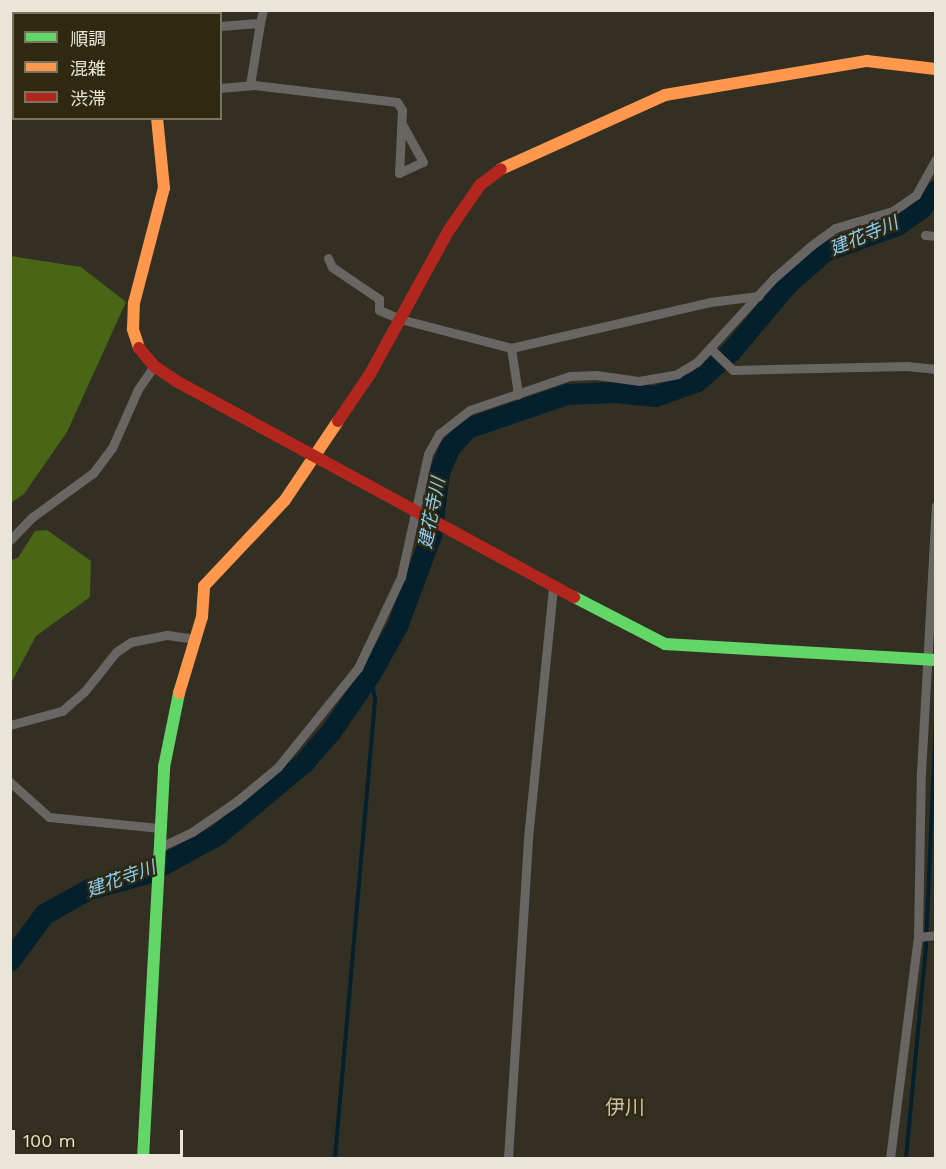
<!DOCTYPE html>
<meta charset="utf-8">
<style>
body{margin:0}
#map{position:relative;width:946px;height:1169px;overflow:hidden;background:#332f22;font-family:"Work Sans","Noto Sans JP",sans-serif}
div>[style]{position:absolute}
.forest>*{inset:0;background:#496516}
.stream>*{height:4px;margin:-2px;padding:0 2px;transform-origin:2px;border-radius:2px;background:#05202d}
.river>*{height:21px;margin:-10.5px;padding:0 10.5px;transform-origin:10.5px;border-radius:10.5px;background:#05202d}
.street>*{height:9px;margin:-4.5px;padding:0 4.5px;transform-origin:4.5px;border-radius:4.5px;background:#696562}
.fast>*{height:12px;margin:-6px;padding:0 6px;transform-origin:6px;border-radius:6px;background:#63d668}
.slow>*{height:12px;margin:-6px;padding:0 6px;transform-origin:6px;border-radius:6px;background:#ff974d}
.jam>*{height:12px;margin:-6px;padding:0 6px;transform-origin:6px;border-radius:6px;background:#b3261e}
span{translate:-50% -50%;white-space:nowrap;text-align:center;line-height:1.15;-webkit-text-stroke:4.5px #2f2912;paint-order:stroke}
.water-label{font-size:18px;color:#88cef5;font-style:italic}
.quarter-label{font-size:20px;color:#c8c1a5}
.frame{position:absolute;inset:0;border:12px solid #e9e5d7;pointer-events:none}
.legend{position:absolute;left:12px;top:12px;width:210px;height:108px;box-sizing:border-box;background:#2f2912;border:2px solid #797461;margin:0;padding:8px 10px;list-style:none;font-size:18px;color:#e9e5d7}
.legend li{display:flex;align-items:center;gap:12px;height:30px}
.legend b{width:30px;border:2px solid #797461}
.scale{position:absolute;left:12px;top:1130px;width:171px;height:27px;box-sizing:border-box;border:3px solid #e9e5d7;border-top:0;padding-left:8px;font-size:18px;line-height:21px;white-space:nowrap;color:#e9e5d7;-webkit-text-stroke:4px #2f2912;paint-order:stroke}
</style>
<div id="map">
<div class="forest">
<i style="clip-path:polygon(11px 256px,81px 267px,126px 302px,67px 432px,24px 494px,11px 503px)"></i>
<i style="clip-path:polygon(47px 530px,91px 561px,90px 597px,36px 636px,11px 683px,11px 560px,18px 558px,35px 531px)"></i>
</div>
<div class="stream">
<i style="left:335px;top:1158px;width:461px;rotate:-85deg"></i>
<i style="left:375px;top:699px;width:25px;rotate:-101deg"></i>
<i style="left:906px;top:1158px;width:214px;rotate:-84.6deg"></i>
<i style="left:926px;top:945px;width:229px;rotate:-87.5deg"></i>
</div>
<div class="river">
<i style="left:10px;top:960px;width:57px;rotate:-53.5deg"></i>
<i style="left:44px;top:914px;width:51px;rotate:-29.1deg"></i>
<i style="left:89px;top:889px;width:60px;rotate:-15.4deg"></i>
<i style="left:147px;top:873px;width:80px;rotate:-28.5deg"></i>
<i style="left:217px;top:835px;width:114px;rotate:-40deg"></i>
<i style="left:304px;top:762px;width:41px;rotate:-48.9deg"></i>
<i style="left:331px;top:731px;width:69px;rotate:-55.6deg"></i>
<i style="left:370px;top:674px;width:55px;rotate:-60.6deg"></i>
<i style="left:397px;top:626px;width:97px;rotate:-69.5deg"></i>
<i style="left:431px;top:535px;width:64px;rotate:-82.8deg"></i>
<i style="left:439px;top:472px;width:26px;rotate:-67deg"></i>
<i style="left:449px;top:448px;width:27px;rotate:-48deg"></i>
<i style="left:467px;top:428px;width:106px;rotate:-18.8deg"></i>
<i style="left:567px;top:394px;width:48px;rotate:-2.4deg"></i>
<i style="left:615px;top:392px;width:40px;rotate:5.7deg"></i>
<i style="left:655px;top:396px;width:45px;rotate:-19.7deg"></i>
<i style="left:697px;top:381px;width:45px;rotate:-41.4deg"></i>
<i style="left:731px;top:351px;width:89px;rotate:-50deg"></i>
<i style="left:788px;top:283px;width:49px;rotate:-40.9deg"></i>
<i style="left:825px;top:251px;width:77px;rotate:-19.9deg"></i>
<i style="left:897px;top:225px;width:29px;rotate:-35deg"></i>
<i style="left:921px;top:208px;width:23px;rotate:-50deg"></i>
</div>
<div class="street">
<i style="left:260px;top:23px;width:13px;rotate:-77deg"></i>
<i style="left:220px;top:26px;width:40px;rotate:-4.3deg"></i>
<i style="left:260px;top:23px;width:63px;rotate:99.2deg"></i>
<i style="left:220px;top:88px;width:34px;rotate:-5deg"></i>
<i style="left:254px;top:85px;width:144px;rotate:6.8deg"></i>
<i style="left:397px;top:102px;width:9px;rotate:58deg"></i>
<i style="left:402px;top:110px;width:63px;rotate:92.7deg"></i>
<i style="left:399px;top:173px;width:26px;rotate:-25deg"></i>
<i style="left:423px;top:162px;width:43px;rotate:-118.9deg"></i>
<i style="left:925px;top:235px;width:11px;rotate:5deg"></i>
<i style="left:328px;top:258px;width:10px;rotate:66deg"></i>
<i style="left:332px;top:267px;width:57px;rotate:34.2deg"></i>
<i style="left:379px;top:299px;width:11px;rotate:90deg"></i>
<i style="left:379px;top:310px;width:23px;rotate:23deg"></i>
<i style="left:400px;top:319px;width:115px;rotate:14.6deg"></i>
<i style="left:511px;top:348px;width:204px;rotate:-13deg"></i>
<i style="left:710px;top:302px;width:49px;rotate:-7deg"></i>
<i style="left:511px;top:348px;width:47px;rotate:81.3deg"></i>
<i style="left:711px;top:349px;width:30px;rotate:44deg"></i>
<i style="left:733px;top:370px;width:174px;rotate:-1.3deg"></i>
<i style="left:907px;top:366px;width:29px;rotate:6deg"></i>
<i style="left:10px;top:540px;width:30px;rotate:-46deg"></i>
<i style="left:31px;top:518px;width:77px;rotate:-36deg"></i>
<i style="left:93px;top:473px;width:31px;rotate:-53deg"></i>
<i style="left:112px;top:448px;width:64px;rotate:-66.2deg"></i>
<i style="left:138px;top:389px;width:28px;rotate:-55deg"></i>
<i style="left:10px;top:725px;width:54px;rotate:-15.1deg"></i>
<i style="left:62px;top:711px;width:29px;rotate:-41deg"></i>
<i style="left:84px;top:692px;width:51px;rotate:-51.3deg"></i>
<i style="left:116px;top:652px;width:18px;rotate:-34deg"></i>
<i style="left:131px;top:642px;width:37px;rotate:-11deg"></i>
<i style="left:167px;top:635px;width:29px;rotate:8deg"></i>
<i style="left:10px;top:782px;width:52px;rotate:41.9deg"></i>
<i style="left:49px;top:817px;width:112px;rotate:5.7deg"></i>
<i style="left:160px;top:847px;width:35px;rotate:-25deg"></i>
<i style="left:192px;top:832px;width:55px;rotate:-34.6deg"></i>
<i style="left:237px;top:801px;width:53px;rotate:-39.7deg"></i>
<i style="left:278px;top:767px;width:127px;rotate:-51.1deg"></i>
<i style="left:358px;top:668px;width:101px;rotate:-64.7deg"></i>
<i style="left:401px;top:577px;width:126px;rotate:-77.6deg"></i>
<i style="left:428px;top:454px;width:23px;rotate:-61deg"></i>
<i style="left:439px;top:434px;width:39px;rotate:-38deg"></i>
<i style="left:470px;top:410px;width:106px;rotate:-18.8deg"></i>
<i style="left:570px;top:376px;width:26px;rotate:-2deg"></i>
<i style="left:596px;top:375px;width:43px;rotate:7.9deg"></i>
<i style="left:639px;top:381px;width:39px;rotate:-10deg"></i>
<i style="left:677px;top:374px;width:23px;rotate:-31deg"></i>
<i style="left:697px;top:362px;width:114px;rotate:-47.5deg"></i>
<i style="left:774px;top:278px;width:50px;rotate:-41deg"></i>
<i style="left:812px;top:245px;width:29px;rotate:-36deg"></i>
<i style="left:835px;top:228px;width:60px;rotate:-16.3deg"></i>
<i style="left:893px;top:211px;width:28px;rotate:-35deg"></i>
<i style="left:916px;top:195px;width:41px;rotate:-60.9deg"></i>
<i style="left:918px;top:937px;width:18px;rotate:-6deg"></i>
<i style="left:508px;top:1158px;width:321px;rotate:-86.4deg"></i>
<i style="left:528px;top:838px;width:252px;rotate:-84.3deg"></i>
<i style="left:890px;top:1158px;width:223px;rotate:-82.8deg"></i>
<i style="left:918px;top:937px;width:164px;rotate:-89deg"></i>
<i style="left:921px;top:773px;width:268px;rotate:-86.8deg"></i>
</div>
<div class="fast">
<i style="left:574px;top:597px;width:102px;rotate:27.3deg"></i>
<i style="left:665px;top:644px;width:271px;rotate:3.4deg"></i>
<i style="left:143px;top:1158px;width:392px;rotate:-86.9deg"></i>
<i style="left:164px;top:767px;width:76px;rotate:-78.5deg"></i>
</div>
<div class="slow">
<i style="left:141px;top:10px;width:4px;rotate:76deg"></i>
<i style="left:501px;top:169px;width:180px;rotate:-24.3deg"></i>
<i style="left:665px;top:95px;width:205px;rotate:-9.6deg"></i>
<i style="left:867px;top:61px;width:69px;rotate:6.6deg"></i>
<i style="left:139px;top:348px;width:20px;rotate:-108deg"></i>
<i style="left:133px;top:329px;width:26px;rotate:-88deg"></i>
<i style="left:134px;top:303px;width:119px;rotate:-75.4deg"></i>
<i style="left:164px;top:188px;width:70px;rotate:-95.7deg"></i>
<i style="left:179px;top:693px;width:79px;rotate:-73.2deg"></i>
<i style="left:202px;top:617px;width:31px;rotate:-86deg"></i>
<i style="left:204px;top:586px;width:118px;rotate:-46.7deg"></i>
<i style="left:285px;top:500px;width:95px;rotate:-56.1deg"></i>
</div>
<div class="jam">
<i style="left:139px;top:348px;width:23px;rotate:50deg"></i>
<i style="left:154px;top:366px;width:27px;rotate:34deg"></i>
<i style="left:176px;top:381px;width:453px;rotate:28.5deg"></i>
<i style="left:338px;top:421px;width:57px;rotate:-55.8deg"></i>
<i style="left:370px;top:374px;width:164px;rotate:-61.3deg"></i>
<i style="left:449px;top:230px;width:55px;rotate:-55.4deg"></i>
<i style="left:480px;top:185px;width:26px;rotate:-37deg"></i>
</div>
<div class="water-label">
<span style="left:864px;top:236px;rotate:-23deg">建花寺川</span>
<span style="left:432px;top:513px;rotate:-79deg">建花寺川</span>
<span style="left:121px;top:879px;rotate:-20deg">建花寺川</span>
</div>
<div class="quarter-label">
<span style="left:625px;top:1107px">伊川</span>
</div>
<div class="frame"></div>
<ul class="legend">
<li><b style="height:8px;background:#63d668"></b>順調</li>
<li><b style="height:8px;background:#ff974d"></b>混雑</li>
<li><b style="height:8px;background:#b3261e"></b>渋滞</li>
</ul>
<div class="scale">100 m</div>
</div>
